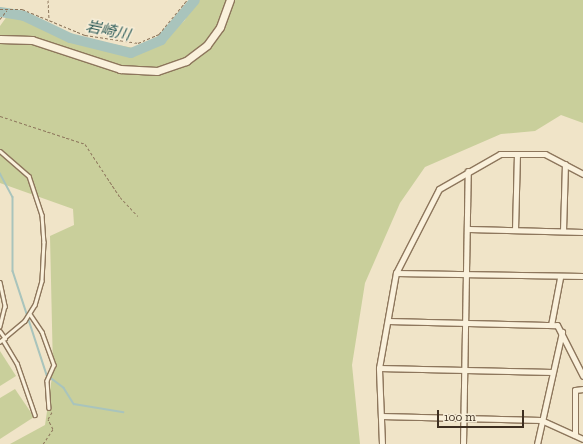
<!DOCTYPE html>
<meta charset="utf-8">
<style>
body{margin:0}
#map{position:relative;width:583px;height:444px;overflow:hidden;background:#f0e4c8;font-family:"Zilla Slab","Noto Sans JP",serif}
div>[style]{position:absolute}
.green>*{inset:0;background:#c9cf9b}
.stream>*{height:1.5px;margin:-0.75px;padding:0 0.75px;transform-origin:0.75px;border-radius:0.75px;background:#a9c4bc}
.river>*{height:10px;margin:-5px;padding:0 5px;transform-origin:5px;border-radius:5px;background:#a9c4bc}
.path>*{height:1px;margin-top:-0.5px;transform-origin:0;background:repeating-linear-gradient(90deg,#8d765c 0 3px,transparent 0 5px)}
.roads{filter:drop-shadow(1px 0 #8d765c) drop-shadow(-1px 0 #8d765c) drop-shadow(0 1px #8d765c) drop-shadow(0 -1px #8d765c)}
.lane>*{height:2.5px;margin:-1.25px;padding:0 1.25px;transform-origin:1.25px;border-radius:1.25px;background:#faf1dc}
.street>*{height:5px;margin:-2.5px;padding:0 2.5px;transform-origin:2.5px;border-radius:2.5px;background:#faf1dc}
.secondary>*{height:7px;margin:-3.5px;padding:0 3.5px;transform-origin:3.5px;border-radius:3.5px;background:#faf1dc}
span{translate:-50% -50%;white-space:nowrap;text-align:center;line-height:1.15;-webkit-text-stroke:3px #f7eed8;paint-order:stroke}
.water-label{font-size:15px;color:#2f5d5a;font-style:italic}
.scale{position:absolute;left:437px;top:410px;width:87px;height:18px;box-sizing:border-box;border:2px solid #3d2e20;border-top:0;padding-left:5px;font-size:12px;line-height:14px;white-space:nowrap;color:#3d2e20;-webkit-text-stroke:3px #f7eed8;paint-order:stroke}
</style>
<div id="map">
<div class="green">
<i style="clip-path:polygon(191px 0,583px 0,583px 123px,561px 115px,535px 131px,501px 134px,425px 167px,400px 203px,365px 283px,352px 365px,360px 444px,10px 444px,45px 425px,53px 370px,50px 236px,74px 225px,73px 209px,0 183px,0 26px,10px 12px,27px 14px,77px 37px,144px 50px,158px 45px,185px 20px)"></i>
<i style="clip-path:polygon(0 351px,16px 376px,0 386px)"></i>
<i style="clip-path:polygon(15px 389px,34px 417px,0 439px,0 398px)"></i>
</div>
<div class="stream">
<i style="left:0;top:173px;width:27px;rotate:62deg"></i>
<i style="left:13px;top:197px;width:74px;rotate:90deg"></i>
<i style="left:13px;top:271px;width:109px;rotate:71.9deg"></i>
<i style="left:47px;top:375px;width:21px;rotate:37deg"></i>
<i style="left:64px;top:388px;width:19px;rotate:58deg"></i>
<i style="left:74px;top:404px;width:50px;rotate:9.3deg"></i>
</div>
<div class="river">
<i style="left:0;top:12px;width:24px;rotate:9deg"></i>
<i style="left:24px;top:16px;width:51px;rotate:25.6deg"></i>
<i style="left:70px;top:38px;width:63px;rotate:13.8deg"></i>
<i style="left:131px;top:53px;width:33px;rotate:-23deg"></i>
<i style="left:161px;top:40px;width:52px;rotate:-49.6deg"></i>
</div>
<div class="path">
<i style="left:48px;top:0;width:21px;rotate:87deg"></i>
<i style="left:0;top:9px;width:22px"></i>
<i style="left:22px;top:9px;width:68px;rotate:22.4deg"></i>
<i style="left:85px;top:35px;width:54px;rotate:8.6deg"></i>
<i style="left:138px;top:43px;width:23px;rotate:-23deg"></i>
<i style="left:159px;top:34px;width:44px;rotate:-50.5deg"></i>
<i style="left:0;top:19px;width:11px;rotate:-52deg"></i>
<i style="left:0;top:116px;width:89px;rotate:18.2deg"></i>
<i style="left:85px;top:144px;width:64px;rotate:56.6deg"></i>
<i style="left:120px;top:197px;width:26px;rotate:47deg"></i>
<i style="left:43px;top:444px;width:18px;rotate:-56deg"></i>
<i style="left:53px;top:429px;width:11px;rotate:-117deg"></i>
<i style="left:48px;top:419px;width:8px;rotate:-60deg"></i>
</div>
<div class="roads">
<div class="lane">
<i style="left:0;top:151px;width:38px;rotate:41deg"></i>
<i style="left:29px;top:176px;width:41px;rotate:71.6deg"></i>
<i style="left:42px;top:215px;width:27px;rotate:86deg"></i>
<i style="left:44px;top:242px;width:39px;rotate:93deg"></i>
<i style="left:42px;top:281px;width:25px;rotate:106deg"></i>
<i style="left:35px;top:305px;width:19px;rotate:122deg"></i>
<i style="left:25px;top:321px;width:33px;rotate:140deg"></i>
<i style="left:0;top:282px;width:25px;rotate:78deg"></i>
<i style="left:5px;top:306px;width:21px;rotate:104deg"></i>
<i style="left:30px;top:314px;width:22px;rotate:56deg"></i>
<i style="left:42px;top:332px;width:35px;rotate:70deg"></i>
<i style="left:54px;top:365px;width:17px;rotate:114deg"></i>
<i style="left:47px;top:381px;width:27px;rotate:86deg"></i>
<i style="left:0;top:331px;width:9px;rotate:54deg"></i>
<i style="left:3px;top:340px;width:27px;rotate:59deg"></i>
<i style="left:17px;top:363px;width:55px;rotate:70.9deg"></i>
</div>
<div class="street">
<i style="left:469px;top:229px;width:114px;rotate:1.5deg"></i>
<i style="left:515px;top:230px;width:76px;rotate:-88.5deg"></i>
<i style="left:563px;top:231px;width:67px;rotate:-88.3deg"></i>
<i style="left:396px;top:273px;width:187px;rotate:0.9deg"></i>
<i style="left:388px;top:321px;width:169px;rotate:1.4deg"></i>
<i style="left:557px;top:325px;width:57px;rotate:63deg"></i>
<i style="left:551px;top:325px;width:48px;rotate:-79.2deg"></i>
<i style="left:379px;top:368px;width:173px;rotate:1.3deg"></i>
<i style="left:381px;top:416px;width:160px;rotate:1.4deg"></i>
<i style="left:541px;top:420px;width:46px;rotate:24.3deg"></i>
<i style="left:575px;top:435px;width:45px;rotate:-90deg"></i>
<i style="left:575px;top:390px;width:8px;rotate:-7deg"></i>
<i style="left:382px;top:444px;width:76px;rotate:-92.3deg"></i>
<i style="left:379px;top:368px;width:97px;rotate:-79.9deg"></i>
<i style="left:396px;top:273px;width:94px;rotate:-62.9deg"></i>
<i style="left:439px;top:189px;width:70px;rotate:-29.8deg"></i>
<i style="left:500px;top:154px;width:45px"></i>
<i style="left:545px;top:154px;width:43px;rotate:27.8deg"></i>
<i style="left:463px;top:444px;width:273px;rotate:-89deg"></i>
<i style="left:537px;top:444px;width:115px;rotate:-77.4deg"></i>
</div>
<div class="secondary">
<i style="left:0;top:39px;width:32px;rotate:2deg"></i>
<i style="left:32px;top:40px;width:93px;rotate:18.2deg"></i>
<i style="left:120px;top:69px;width:37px;rotate:3deg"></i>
<i style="left:157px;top:71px;width:31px;rotate:-19deg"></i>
<i style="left:186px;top:61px;width:26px;rotate:-37deg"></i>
<i style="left:207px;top:45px;width:22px;rotate:-54deg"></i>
<i style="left:220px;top:27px;width:29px;rotate:-70deg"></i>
</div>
</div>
<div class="water-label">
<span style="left:108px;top:31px;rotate:12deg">岩崎川</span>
</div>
<div class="scale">100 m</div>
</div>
